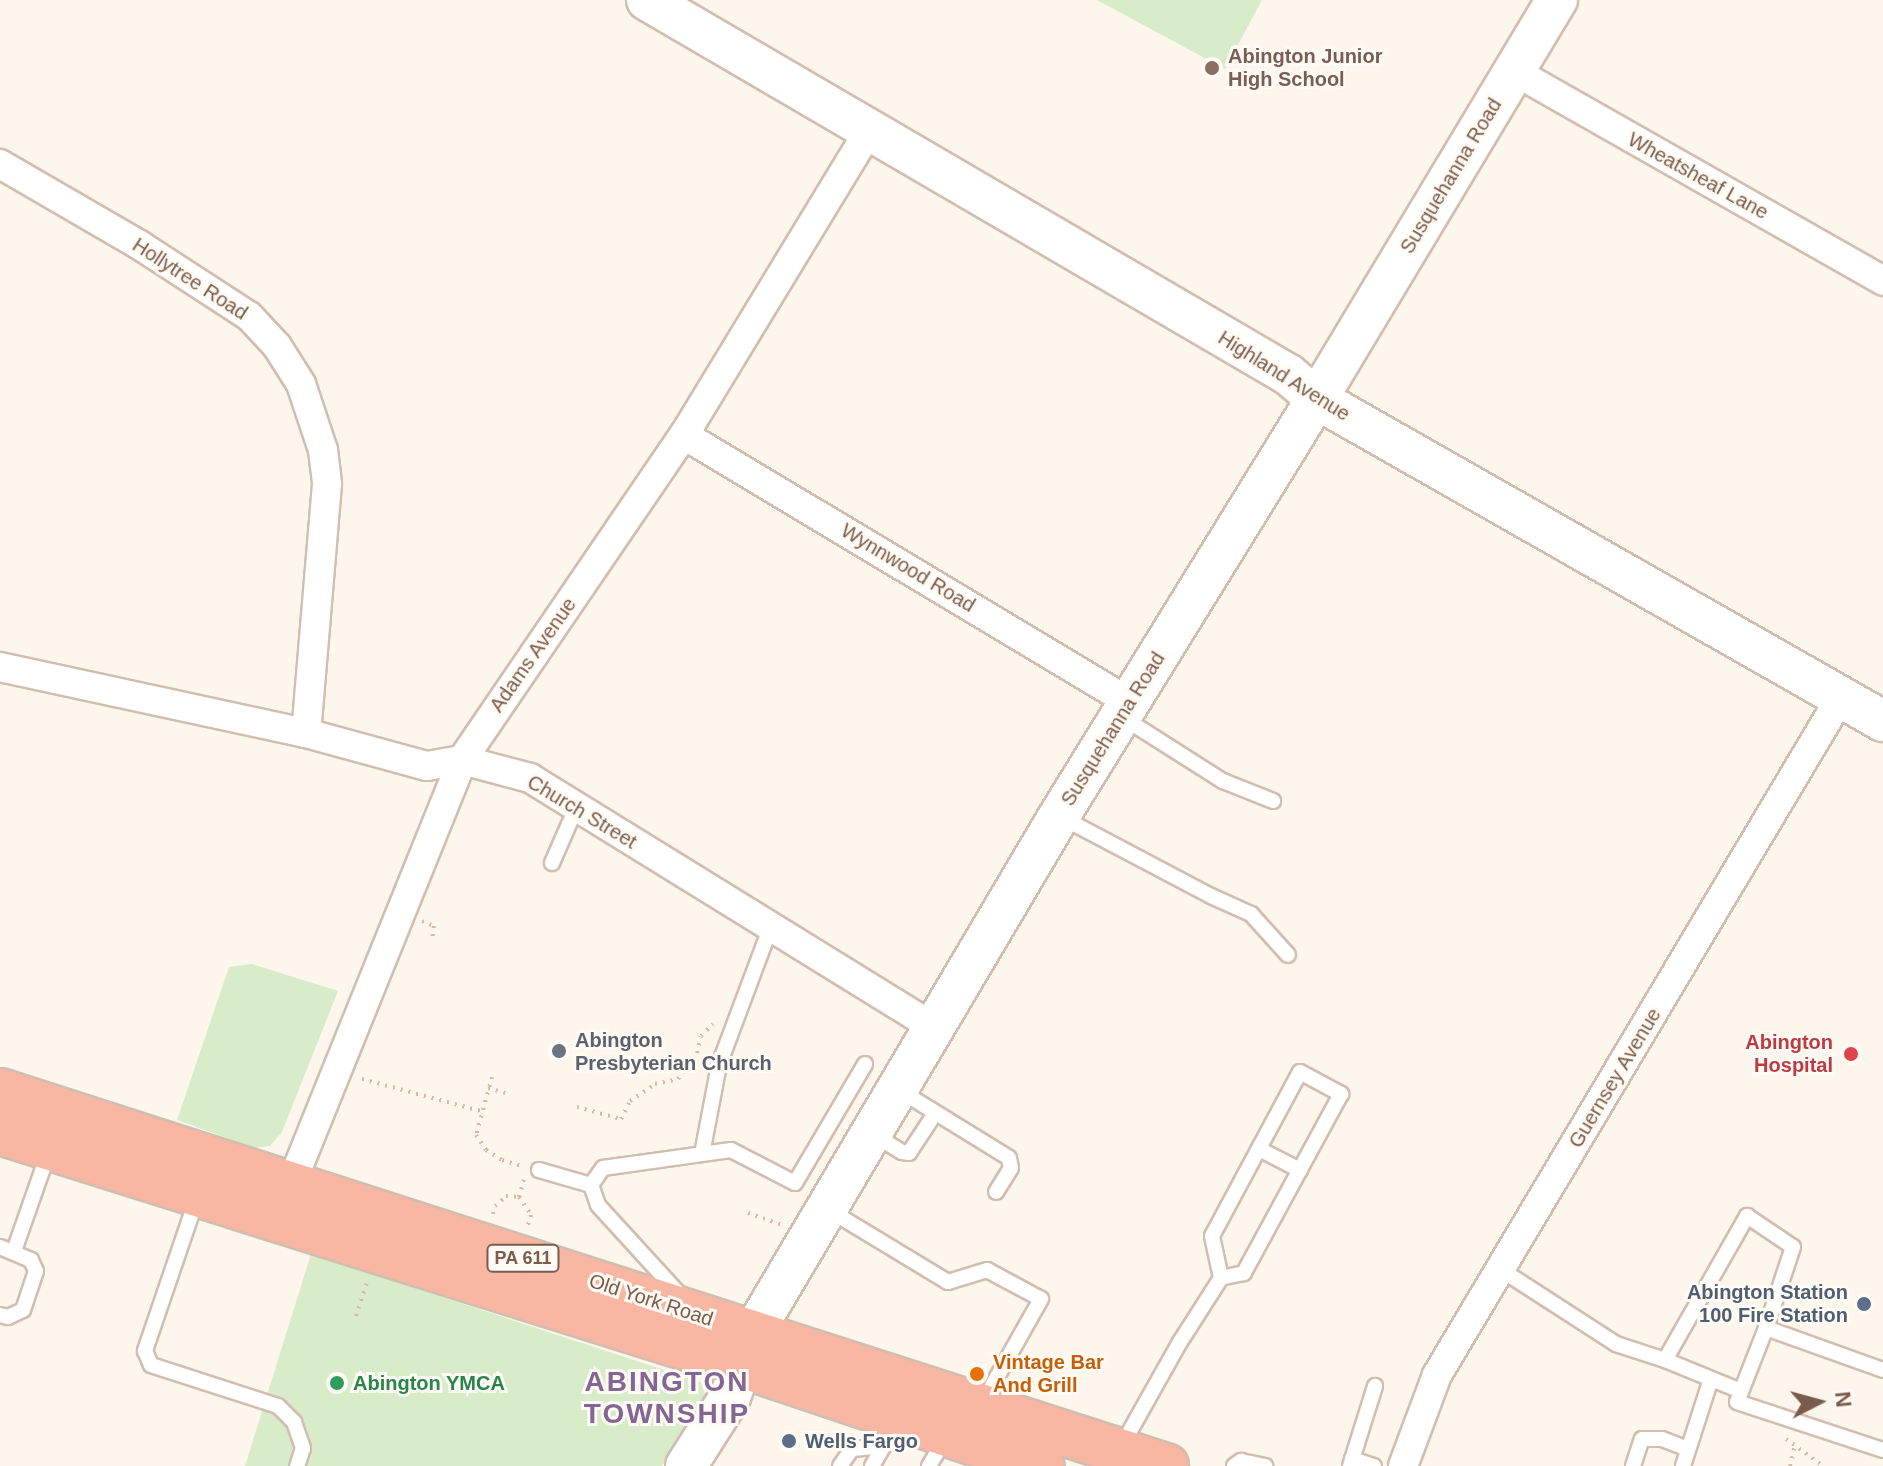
<!DOCTYPE html>
<style>
body{margin:0}
#map{position:relative;width:1883px;height:1466px;overflow:hidden;background:#fdf6ec;font-family:Arial,sans-serif}
div>[style]{position:absolute}
.green>*{inset:0;background:#d8ecc9}
.path>*{height:4px;margin-top:-2px;transform-origin:0;background:repeating-linear-gradient(90deg,#d9b8a5 0 2px,transparent 0 8px)}
.roads{filter:drop-shadow(2px 0 #d1beb0) drop-shadow(-2px 0 #d1beb0) drop-shadow(0 2px #d1beb0) drop-shadow(0 -2px #d1beb0)}
.lane>*{height:14px;margin:-7px;padding:0 7px;transform-origin:7px;border-radius:7px;background:#fff}
.street>*{height:28px;margin:-14px;padding:0 14px;transform-origin:14px;border-radius:14px;background:#fff}
.secondary>*{height:40px;margin:-20px;padding:0 20px;transform-origin:20px;border-radius:20px;background:#fff}
.highway>*{height:44px;margin:-22px;padding:0 22px;transform-origin:22px;border-radius:22px;background:#f7b7a3}
.dots>*{width:22px;height:22px;translate:-50% -50%;box-sizing:border-box;border:4px solid #fffaf3;border-radius:50%}
span{translate:-50% -50%;white-space:nowrap;text-align:center;line-height:1.15;-webkit-text-stroke:6px #fffaf3;paint-order:stroke}
.shield-label span{padding:2px 6px;background:#fffaf3;border:2px solid;border-radius:6px;-webkit-text-stroke-width:0}
.shield-label{font-size:18px;color:#7a5c4d;font-weight:700}
.education-label{font-size:20px;color:#785e54;font-weight:700}
.left{translate:0 -50%;text-align:left}
.street-label{font-size:20px;color:#7a5c4d}
.worship-label{font-size:20px;color:#5b616d;font-weight:700}
.health-label{font-size:20px;color:#be3a42;font-weight:700}
.right{translate:-100% -50%;text-align:right}
.service-label{font-size:20px;color:#4e5e75;font-weight:700}
.food-label{font-size:20px;color:#c56008;font-weight:700}
.leisure-label{font-size:20px;color:#27864d;font-weight:700}
.district-label{font-size:28px;color:#846695;font-weight:700;letter-spacing:2px}
.north{position:absolute;left:1779px;top:1362px;width:80px;height:80px;-webkit-text-stroke:6px #fffaf3;paint-order:stroke;rotate:84deg;font-size:22px;font-weight:700;line-height:32px;text-align:center;color:#7a5c4d}
.north::after{content:'';display:block;margin:auto;width:28px;height:36px;background:#7a5c4d;clip-path:polygon(50% 0,100% 100%,50% 72%,0 100%)}
</style>
<div id="map">
<div class="green">
<i style="clip-path:polygon(1097px 0,1262px 0,1225px 69px)"></i>
<i style="clip-path:polygon(252px 964px,338px 991px,282px 1132px,270px 1146px,255px 1148px,177px 1120px,229px 967px)"></i>
<i style="clip-path:polygon(311px 1254px,701px 1382px,705px 1395px,662px 1466px,245px 1466px)"></i>
</div>
<div class="path">
<i style="left:422px;top:921px;width:13px;rotate:23deg"></i>
<i style="left:434px;top:926px;width:14px;rotate:98deg"></i>
<i style="left:492px;top:1077px;width:60px;rotate:105.4deg"></i>
<i style="left:476px;top:1135px;width:18px;rotate:56deg"></i>
<i style="left:486px;top:1150px;width:19px;rotate:32deg"></i>
<i style="left:502px;top:1160px;width:21px;rotate:17deg"></i>
<i style="left:362px;top:1079px;width:123px;rotate:15.1deg"></i>
<i style="left:488px;top:1088px;width:22px;rotate:16deg"></i>
<i style="left:577px;top:1107px;width:46px;rotate:15.3deg"></i>
<i style="left:621px;top:1119px;width:20px;rotate:-63deg"></i>
<i style="left:630px;top:1101px;width:30px;rotate:-34deg"></i>
<i style="left:655px;top:1084px;width:24px;rotate:-12deg"></i>
<i style="left:678px;top:1079px;width:32px;rotate:-54deg"></i>
<i style="left:697px;top:1053px;width:17px;rotate:-77deg"></i>
<i style="left:701px;top:1036px;width:17px;rotate:-45deg"></i>
<i style="left:519px;top:1197px;width:18px;rotate:-74deg"></i>
<i style="left:748px;top:1213px;width:37px;rotate:19deg"></i>
<i style="left:493px;top:1214px;width:8px;rotate:-76deg"></i>
<i style="left:495px;top:1206px;width:15px;rotate:-42deg"></i>
<i style="left:506px;top:1196px;width:13px;rotate:4deg"></i>
<i style="left:519px;top:1197px;width:22px;rotate:56deg"></i>
<i style="left:531px;top:1215px;width:14px;rotate:107deg"></i>
<i style="left:356px;top:1316px;width:36px;rotate:-72deg"></i>
<i style="left:1786px;top:1439px;width:46px;rotate:36.1deg"></i>
<i style="left:1790px;top:1466px;width:23px;rotate:-77deg"></i>
</div>
<div class="roads">
<div class="lane">
<i style="left:1122px;top:717px;width:120px;rotate:32.4deg"></i>
<i style="left:1223px;top:781px;width:54px;rotate:21.8deg"></i>
<i style="left:1063px;top:818px;width:167px;rotate:27.8deg"></i>
<i style="left:1211px;top:896px;width:44px;rotate:24.2deg"></i>
<i style="left:1251px;top:914px;width:55px;rotate:47.9deg"></i>
<i style="left:552px;top:863px;width:60px;rotate:-66.4deg"></i>
<i style="left:899px;top:1090px;width:129px;rotate:31.7deg"></i>
<i style="left:1009px;top:1158px;width:10px;rotate:79deg"></i>
<i style="left:1011px;top:1168px;width:28px;rotate:122deg"></i>
<i style="left:873px;top:1134px;width:34px;rotate:32deg"></i>
<i style="left:902px;top:1152px;width:7px;rotate:8deg"></i>
<i style="left:909px;top:1153px;width:45px;rotate:-56.7deg"></i>
<i style="left:1259px;top:1149px;width:46px;rotate:27.1deg"></i>
<i style="left:702px;top:1154px;width:29px;rotate:-8deg"></i>
<i style="left:731px;top:1150px;width:72px;rotate:27.3deg"></i>
<i style="left:795px;top:1183px;width:138px;rotate:-59.5deg"></i>
<i style="left:539px;top:1170px;width:54px;rotate:16.1deg"></i>
<i style="left:197px;top:1198px;width:162px;rotate:108.8deg"></i>
<i style="left:145px;top:1351px;width:15px;rotate:67deg"></i>
<i style="left:151px;top:1365px;width:133px;rotate:17.9deg"></i>
<i style="left:278px;top:1406px;width:23px;rotate:45deg"></i>
<i style="left:294px;top:1422px;width:28px;rotate:71deg"></i>
<i style="left:303px;top:1448px;width:19px;rotate:108deg"></i>
<i style="left:829px;top:1210px;width:139px;rotate:31.2deg"></i>
<i style="left:948px;top:1282px;width:41px;rotate:-17.1deg"></i>
<i style="left:987px;top:1270px;width:61px;rotate:28.2deg"></i>
<i style="left:1041px;top:1299px;width:118px;rotate:119.4deg"></i>
<i style="left:0;top:1247px;width:34px;rotate:23deg"></i>
<i style="left:31px;top:1260px;width:12px;rotate:66deg"></i>
<i style="left:36px;top:1271px;width:41px;rotate:108.4deg"></i>
<i style="left:23px;top:1310px;width:17px;rotate:155deg"></i>
<i style="left:8px;top:1317px;width:8px;rotate:-166deg"></i>
<i style="left:14px;top:1251px;width:106px;rotate:-70.7deg"></i>
<i style="left:1500px;top:1269px;width:138px;rotate:32.9deg"></i>
<i style="left:1616px;top:1344px;width:52px;rotate:18.1deg"></i>
<i style="left:681px;top:1296px;width:123px;rotate:-132.4deg"></i>
<i style="left:598px;top:1205px;width:21px;rotate:-109deg"></i>
<i style="left:591px;top:1185px;width:21px;rotate:-55deg"></i>
<i style="left:603px;top:1168px;width:100px;rotate:-8deg"></i>
<i style="left:702px;top:1154px;width:91px;rotate:-79.2deg"></i>
<i style="left:719px;top:1065px;width:148px;rotate:-69.5deg"></i>
<i style="left:1883px;top:1370px;width:124px;rotate:-160.3deg"></i>
<i style="left:1766px;top:1328px;width:79px;rotate:111.4deg"></i>
<i style="left:1737px;top:1402px;width:154px;rotate:18.2deg"></i>
<i style="left:1741px;top:1391px;width:82px;rotate:-157.8deg"></i>
<i style="left:1665px;top:1360px;width:166px;rotate:-60.3deg"></i>
<i style="left:1747px;top:1216px;width:55px;rotate:34deg"></i>
<i style="left:1793px;top:1247px;width:85px;rotate:108.4deg"></i>
<i style="left:1121px;top:1447px;width:120px;rotate:-60.7deg"></i>
<i style="left:1180px;top:1342px;width:76px;rotate:-57.4deg"></i>
<i style="left:1221px;top:1278px;width:43px;rotate:-102.1deg"></i>
<i style="left:1212px;top:1236px;width:186px;rotate:-61.8deg"></i>
<i style="left:1300px;top:1072px;width:47px;rotate:28.2deg"></i>
<i style="left:1341px;top:1094px;width:204px;rotate:118.5deg"></i>
<i style="left:1244px;top:1273px;width:24px;rotate:168deg"></i>
<i style="left:1352px;top:1459px;width:23px;rotate:18deg"></i>
<i style="left:840px;top:1466px;width:21px;rotate:-55deg"></i>
<i style="left:852px;top:1449px;width:32px;rotate:-5deg"></i>
<i style="left:872px;top:1466px;width:52px;rotate:-60deg"></i>
<i style="left:929px;top:1466px;width:31px;rotate:-59deg"></i>
<i style="left:1234px;top:1466px;width:9px;rotate:-36deg"></i>
<i style="left:1241px;top:1461px;width:25px;rotate:12deg"></i>
<i style="left:1350px;top:1466px;width:84px;rotate:-72.6deg"></i>
<i style="left:1633px;top:1466px;width:28px;rotate:-72deg"></i>
<i style="left:1642px;top:1439px;width:20px"></i>
<i style="left:1662px;top:1439px;width:28px;rotate:21deg"></i>
<i style="left:1683px;top:1466px;width:91px;rotate:-72.2deg"></i>
</div>
<div class="street">
<i style="left:1514px;top:71px;width:425px;rotate:29.6deg"></i>
<i style="left:0;top:164px;width:160px;rotate:30.1deg"></i>
<i style="left:138px;top:244px;width:132px;rotate:33deg"></i>
<i style="left:249px;top:316px;width:41px;rotate:47deg"></i>
<i style="left:277px;top:346px;width:45px;rotate:57.7deg"></i>
<i style="left:301px;top:384px;width:70px;rotate:71.6deg"></i>
<i style="left:323px;top:450px;width:34px;rotate:83deg"></i>
<i style="left:327px;top:484px;width:250px;rotate:94.8deg"></i>
<i style="left:684px;top:435px;width:521px;rotate:30.94deg"></i>
<i style="left:0;top:667px;width:313px;rotate:12.2deg"></i>
<i style="left:306px;top:733px;width:125px;rotate:15.3deg"></i>
<i style="left:427px;top:766px;width:36px;rotate:-10deg"></i>
<i style="left:462px;top:760px;width:70px;rotate:14.8deg"></i>
<i style="left:530px;top:778px;width:475px;rotate:31.7deg"></i>
<i style="left:285px;top:1199px;width:473px;rotate:-68deg"></i>
<i style="left:462px;top:760px;width:394px;rotate:-55.7deg"></i>
<i style="left:684px;top:435px;width:354px;rotate:-58.7deg"></i>
<i style="left:1403px;top:1466px;width:97px;rotate:-69.5deg"></i>
<i style="left:1437px;top:1375px;width:789px;rotate:-59.21deg"></i>
</div>
<div class="secondary">
<i style="left:647px;top:0;width:743px;rotate:30.29deg"></i>
<i style="left:1289px;top:375px;width:37px;rotate:41deg"></i>
<i style="left:1317px;top:399px;width:651px;rotate:29.64deg"></i>
<i style="left:686px;top:1466px;width:82px;rotate:-57.5deg"></i>
<i style="left:730px;top:1397px;width:68px;rotate:-70.2deg"></i>
<i style="left:753px;top:1333px;width:601px;rotate:-59.38deg"></i>
<i style="left:1059px;top:816px;width:490px;rotate:-58.3deg"></i>
<i style="left:1317px;top:399px;width:466px;rotate:-59deg"></i>
</div>
<div class="highway">
<i style="left:0;top:1091px;width:1225px;rotate:17.83deg"></i>
<i style="left:0;top:1132px;width:777px;rotate:17.46deg"></i>
<i style="left:741px;top:1365px;width:317px;rotate:18.5deg"></i>
</div>
</div>
<div class="dots">
<i style="left:1212px;top:68px;background:#8d6e63"></i>
<i style="left:559px;top:1051px;background:#6b7280"></i>
<i style="left:1851px;top:1054px;background:#e0444e"></i>
<i style="left:1864px;top:1304px;background:#5c6f8a"></i>
<i style="left:977px;top:1374px;background:#e8710a"></i>
<i style="left:337px;top:1383px;background:#2e9e5b"></i>
<i style="left:789px;top:1441px;background:#5c6f8a"></i>
</div>
<div class="shield-label">
<span style="left:523px;top:1258px">PA 611</span>
</div>
<div class="education-label">
<span class="left" style="left:1228px;top:68px">Abington Junior<br>High School</span>
</div>
<div class="street-label">
<span style="left:1451px;top:176px;rotate:-59deg">Susquehanna Road</span>
<span style="left:1698px;top:176px;rotate:29deg">Wheatsheaf Lane</span>
<span style="left:190px;top:279px;rotate:33deg">Hollytree Road</span>
<span style="left:1284px;top:376px;rotate:32deg">Highland Avenue</span>
<span style="left:908px;top:568px;rotate:31deg">Wynnwood Road</span>
<span style="left:533px;top:655px;rotate:-55deg">Adams Avenue</span>
<span style="left:1113px;top:729px;rotate:-58deg">Susquehanna Road</span>
<span style="left:582px;top:812px;rotate:31deg">Church Street</span>
<span style="left:1615px;top:1078px;rotate:-59deg">Guernsey Avenue</span>
<span style="left:651px;top:1300px;rotate:18deg">Old York Road</span>
</div>
<div class="worship-label">
<span class="left" style="left:575px;top:1052px">Abington<br>Presbyterian Church</span>
</div>
<div class="health-label">
<span class="right" style="left:1833px;top:1054px">Abington<br>Hospital</span>
</div>
<div class="service-label">
<span class="right" style="left:1848px;top:1304px">Abington Station<br>100 Fire Station</span>
<span class="left" style="left:805px;top:1441px">Wells Fargo</span>
</div>
<div class="food-label">
<span class="left" style="left:993px;top:1374px">Vintage Bar<br>And Grill</span>
</div>
<div class="leisure-label">
<span class="left" style="left:353px;top:1383px">Abington YMCA</span>
</div>
<div class="district-label">
<span style="left:667px;top:1398px">ABINGTON<br>TOWNSHIP</span>
</div>
<div class="north">N</div>
</div>
